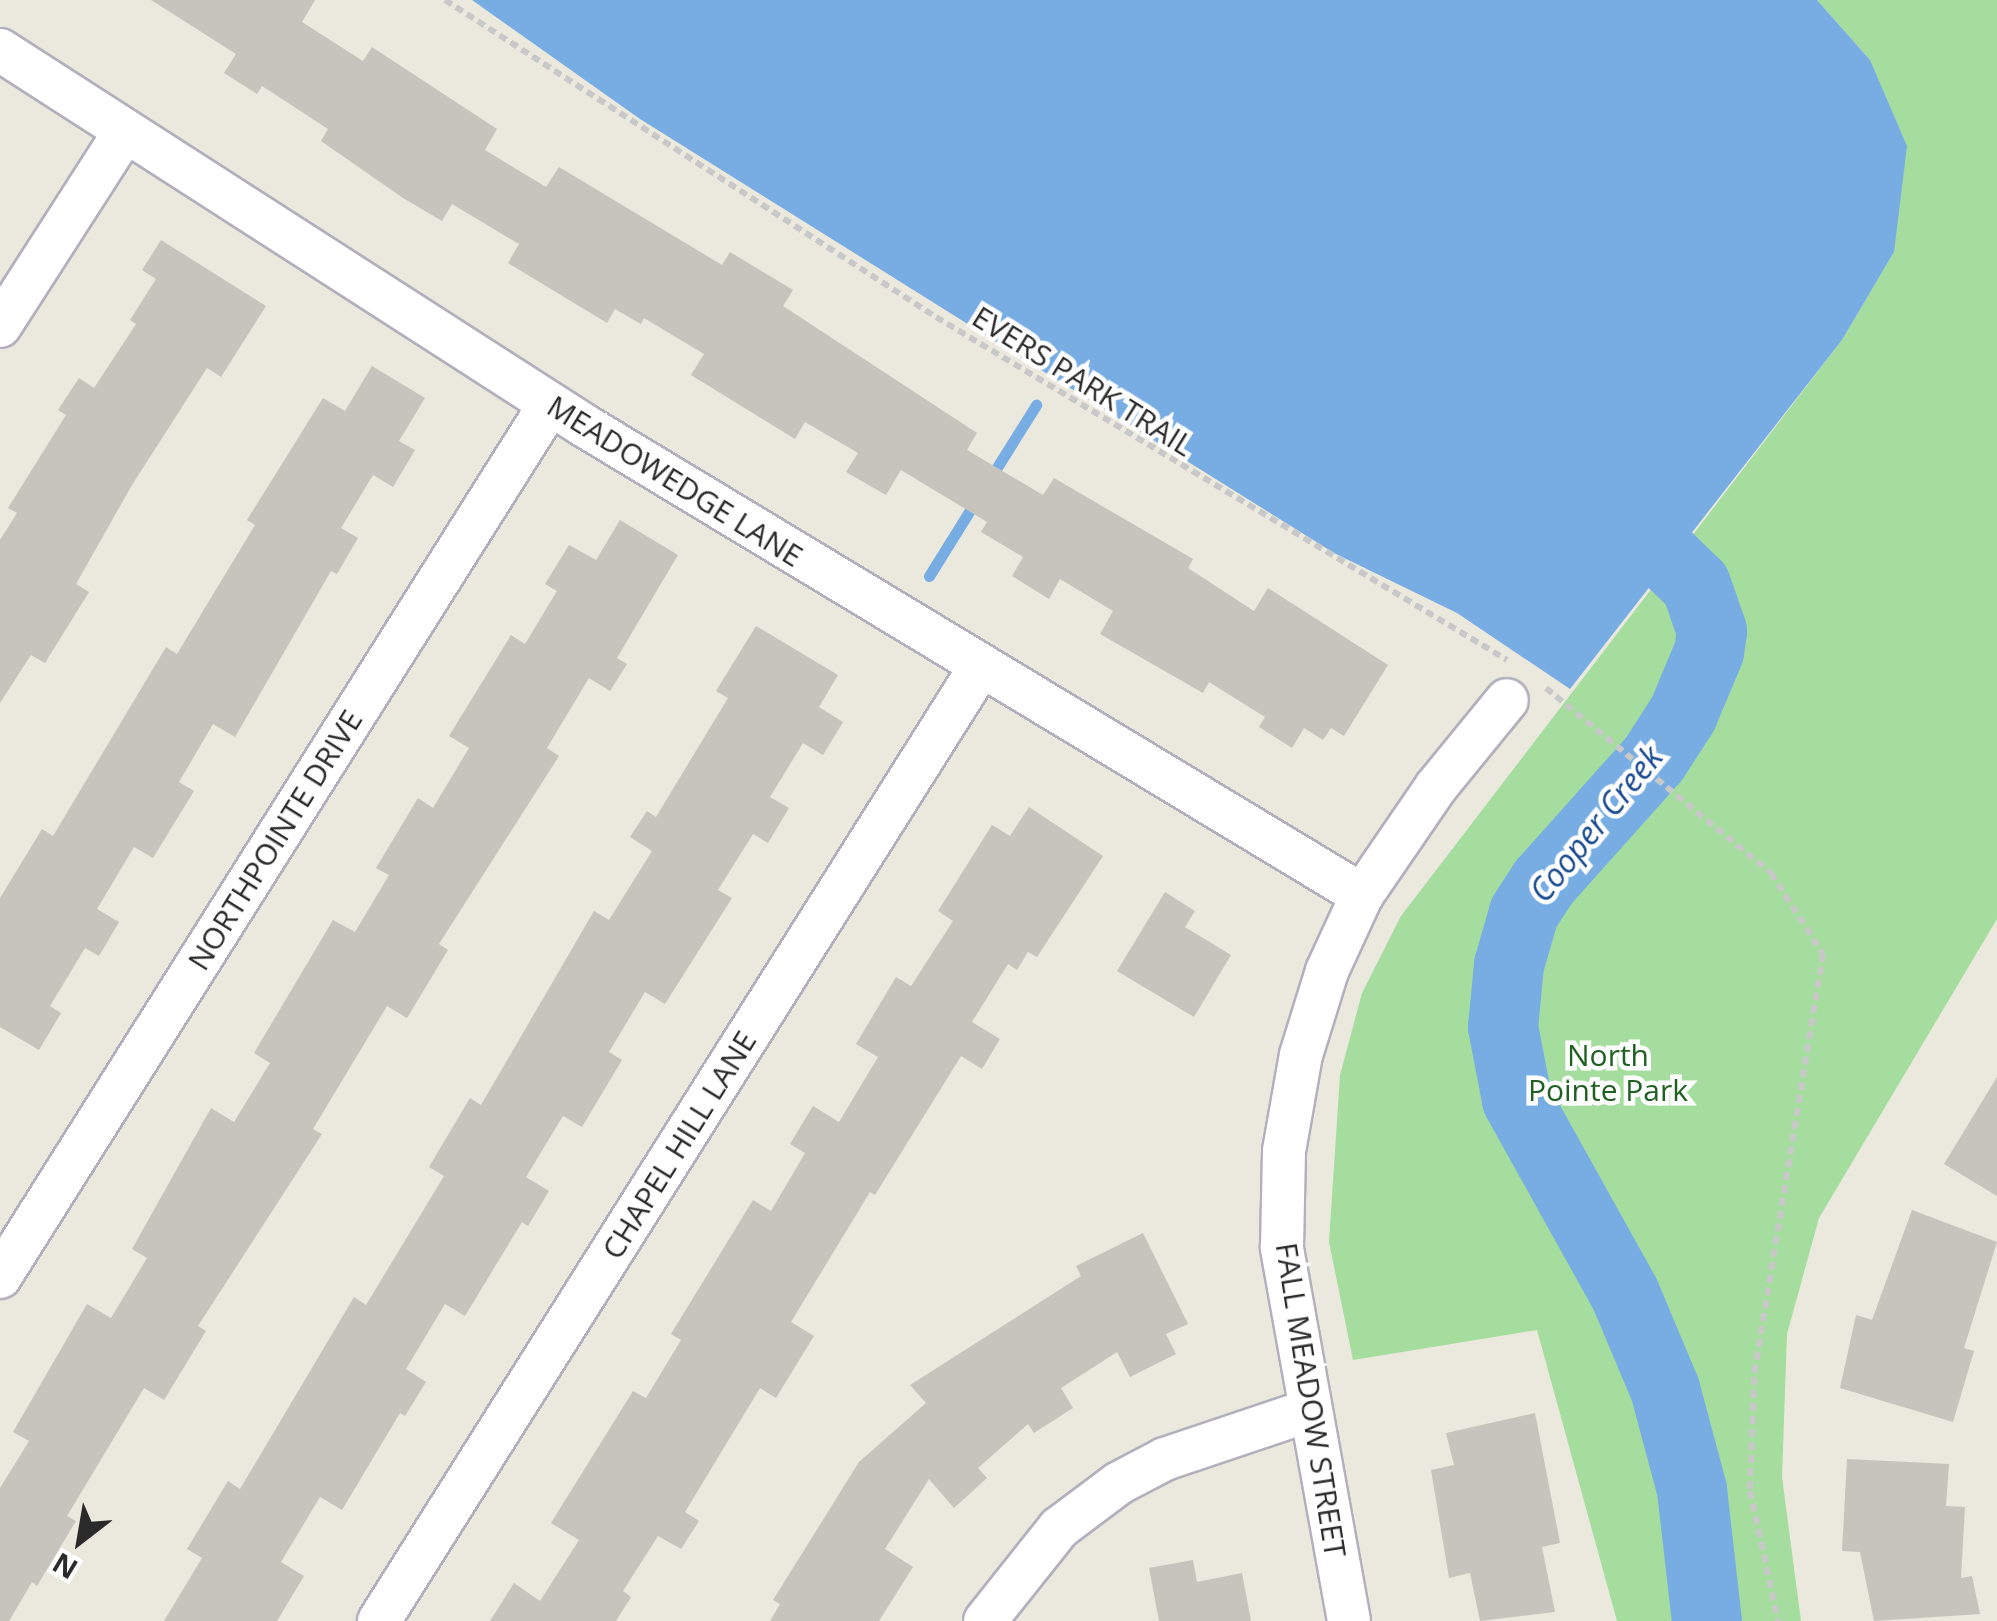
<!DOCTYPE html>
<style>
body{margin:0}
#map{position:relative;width:1997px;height:1621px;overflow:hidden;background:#ebe8dd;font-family:"Open Sans",sans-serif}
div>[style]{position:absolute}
.green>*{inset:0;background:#a4dd9e}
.water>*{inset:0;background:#78ade4}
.stream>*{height:11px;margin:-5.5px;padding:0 5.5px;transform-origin:5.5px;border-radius:5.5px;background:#78ade4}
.river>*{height:70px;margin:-35px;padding:0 35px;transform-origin:35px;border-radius:35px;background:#78ade4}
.building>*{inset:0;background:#c6c4bc}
.path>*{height:6px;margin-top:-3px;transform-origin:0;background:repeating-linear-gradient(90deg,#c8c8c8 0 8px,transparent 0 13px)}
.roads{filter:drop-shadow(2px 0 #b1b0bc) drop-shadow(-2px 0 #b1b0bc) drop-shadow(0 2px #b1b0bc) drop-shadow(0 -2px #b1b0bc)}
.minor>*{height:42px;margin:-21px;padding:0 21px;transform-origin:21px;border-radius:21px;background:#fff}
span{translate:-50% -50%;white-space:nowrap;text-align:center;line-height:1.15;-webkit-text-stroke:9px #fff;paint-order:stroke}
.street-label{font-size:30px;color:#2a2a2a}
.park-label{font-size:30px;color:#206022}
.water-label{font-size:32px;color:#18498f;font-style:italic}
.north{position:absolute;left:30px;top:1491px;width:100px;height:100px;-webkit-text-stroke:8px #fff;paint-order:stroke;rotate:211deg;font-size:28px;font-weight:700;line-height:40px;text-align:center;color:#2a2a2a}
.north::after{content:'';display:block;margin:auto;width:35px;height:45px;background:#2a2a2a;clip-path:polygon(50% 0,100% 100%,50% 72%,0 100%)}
</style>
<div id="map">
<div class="green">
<i style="clip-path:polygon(1817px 0,1997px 0,1997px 919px,1819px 1218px,1787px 1334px,1782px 1477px,1801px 1621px,1617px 1621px,1537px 1330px,1353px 1360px,1329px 1242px,1340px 1075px,1362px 993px,1401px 916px,1842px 340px,1894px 252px,1870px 60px)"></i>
</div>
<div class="water">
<i style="clip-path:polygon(472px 0,1817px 0,1870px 60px,1907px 146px,1894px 252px,1842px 340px,1570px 689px,1457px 613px,1334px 553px,640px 119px)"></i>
</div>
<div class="stream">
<i style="left:989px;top:480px;width:89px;rotate:-57.9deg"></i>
<i style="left:929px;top:576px;width:91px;rotate:-58.1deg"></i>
</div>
<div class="river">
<i style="left:1601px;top:493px;width:132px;rotate:44.1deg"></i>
<i style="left:1696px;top:585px;width:49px;rotate:70.8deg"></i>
<i style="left:1712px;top:631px;width:21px;rotate:98deg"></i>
<i style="left:1709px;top:652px;width:67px;rotate:112.8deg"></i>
<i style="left:1683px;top:714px;width:54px;rotate:122.8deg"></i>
<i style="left:1654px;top:759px;width:165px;rotate:131.8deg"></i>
<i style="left:1544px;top:882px;width:37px;rotate:123deg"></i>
<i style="left:1524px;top:913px;width:54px;rotate:106.1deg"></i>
<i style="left:1509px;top:965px;width:62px;rotate:95.5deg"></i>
<i style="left:1503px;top:1027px;width:74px;rotate:79.1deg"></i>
<i style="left:1517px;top:1100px;width:222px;rotate:60.9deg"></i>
<i style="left:1625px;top:1294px;width:103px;rotate:67.2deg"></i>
<i style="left:1665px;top:1389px;width:105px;rotate:75deg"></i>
<i style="left:1692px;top:1490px;width:132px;rotate:83.5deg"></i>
</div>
<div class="building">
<i style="clip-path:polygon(151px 0,315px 0,302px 22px,363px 61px,372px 47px,497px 129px,485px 150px,546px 187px,559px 167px,722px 265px,730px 252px,793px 290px,783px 306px,977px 433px,967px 450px,1043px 495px,1054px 478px,1193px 559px,1188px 568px,1254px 611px,1268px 588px,1388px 665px,1344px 736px,1331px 728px,1323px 740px,1304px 728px,1292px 748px,1259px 727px,1265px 717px,1209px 682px,1203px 693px,1100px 634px,1113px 611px,1060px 579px,1049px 599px,1012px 576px,1023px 557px,981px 532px,987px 522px,901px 470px,886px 495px,846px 472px,858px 453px,805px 422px,795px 439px,691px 375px,704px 354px,644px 318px,641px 324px,615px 309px,607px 323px,508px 263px,519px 244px,452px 204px,442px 221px,403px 198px,321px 141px,328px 129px,262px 86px,257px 94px,224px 73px,236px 54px)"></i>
<i style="clip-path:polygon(161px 240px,266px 306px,221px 377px,207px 368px,132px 485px,76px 584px,89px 592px,45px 663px,31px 655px,0 703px,0 540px,17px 513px,8px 508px,66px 415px,58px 410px,79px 378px,94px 388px,136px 324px,130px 320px,156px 279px,142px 270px)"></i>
<i style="clip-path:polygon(372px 366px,425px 398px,399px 441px,415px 450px,393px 487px,373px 475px,341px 528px,358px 538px,337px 574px,331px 571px,235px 737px,213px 724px,179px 782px,194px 791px,153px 858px,134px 847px,97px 909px,119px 922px,99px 956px,85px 948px,50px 1006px,61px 1013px,39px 1050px,0 1027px,0 898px,42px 829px,53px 836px,166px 647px,177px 654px,255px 525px,247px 520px,323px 398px,345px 411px)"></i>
<i style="clip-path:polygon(620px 520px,678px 555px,617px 658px,627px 664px,610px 691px,589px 678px,547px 748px,559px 756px,439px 944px,448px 950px,407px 1018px,387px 1006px,313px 1129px,322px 1134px,198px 1326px,206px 1331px,164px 1400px,144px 1388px,67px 1516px,76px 1521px,37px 1586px,32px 1582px,9px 1621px,0 1621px,0 1488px,29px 1441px,13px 1432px,87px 1304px,111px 1318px,147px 1258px,132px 1249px,211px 1108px,234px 1122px,270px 1063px,254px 1053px,333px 920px,355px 932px,389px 875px,376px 868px,418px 798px,433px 808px,469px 748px,449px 736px,511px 635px,525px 644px,557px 591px,545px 584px,569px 545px,596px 560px)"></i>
<i style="clip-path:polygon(756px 626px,838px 675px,819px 707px,843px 722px,823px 755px,803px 743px,770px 797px,789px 808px,768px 843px,753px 834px,718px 890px,732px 898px,665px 1004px,645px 992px,609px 1052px,622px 1060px,582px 1127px,563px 1116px,526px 1177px,549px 1191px,528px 1226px,522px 1222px,465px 1316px,445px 1304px,406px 1369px,426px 1382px,405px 1416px,400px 1413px,342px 1510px,320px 1497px,281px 1562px,304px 1576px,277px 1621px,164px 1621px,202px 1558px,187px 1549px,228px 1481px,240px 1489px,354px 1297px,366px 1305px,444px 1176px,429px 1167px,470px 1098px,481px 1105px,594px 911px,609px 920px,652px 851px,630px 837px,647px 811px,656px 817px,728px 698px,716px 691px)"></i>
<i style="clip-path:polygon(1029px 807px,1103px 856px,1037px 957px,1028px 952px,1017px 970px,1008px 964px,972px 1022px,1000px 1039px,982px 1069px,961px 1056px,875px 1195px,870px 1192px,791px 1322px,814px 1336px,776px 1398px,760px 1388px,685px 1512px,699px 1521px,681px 1549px,658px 1536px,623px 1591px,631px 1597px,616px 1621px,490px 1621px,514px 1583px,540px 1601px,579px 1540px,551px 1523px,633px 1391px,646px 1398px,681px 1340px,671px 1334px,753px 1200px,771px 1211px,805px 1153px,790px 1144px,813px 1106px,839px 1122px,878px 1057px,856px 1044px,896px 977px,911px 986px,953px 921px,938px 911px,992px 825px,1010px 836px)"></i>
<i style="clip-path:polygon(1165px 892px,1195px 911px,1185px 927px,1231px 955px,1194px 1017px,1117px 971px)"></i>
<i style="clip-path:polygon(1997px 1077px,1997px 1196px,1944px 1164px)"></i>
<i style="clip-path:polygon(1912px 1210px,1997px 1242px,1964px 1348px,1974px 1351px,1953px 1422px,1840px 1388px,1856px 1315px,1872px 1320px)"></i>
<i style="clip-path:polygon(1143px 1233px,1188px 1324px,1166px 1334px,1176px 1354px,1130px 1377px,1117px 1352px,1061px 1388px,1073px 1408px,1034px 1433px,1028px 1424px,978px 1468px,987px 1478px,954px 1508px,929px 1479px,885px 1549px,913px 1567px,879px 1621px,770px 1621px,780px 1604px,773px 1600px,859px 1462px,926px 1403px,910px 1385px,1081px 1276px,1076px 1266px)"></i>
<i style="clip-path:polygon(1535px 1413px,1560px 1543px,1542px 1547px,1555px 1612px,1480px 1621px,1470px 1573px,1449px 1578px,1431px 1470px,1454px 1465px,1446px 1433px)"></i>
<i style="clip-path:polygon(1847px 1459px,1949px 1464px,1946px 1506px,1965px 1507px,1961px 1578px,1972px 1576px,1980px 1614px,1874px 1621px,1860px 1552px,1842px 1551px)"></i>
<i style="clip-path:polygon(1193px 1560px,1197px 1582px,1242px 1573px,1251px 1621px,1159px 1621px,1149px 1568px)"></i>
</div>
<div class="path">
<i style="left:445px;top:0;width:584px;rotate:32.85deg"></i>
<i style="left:936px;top:317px;width:666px;rotate:30.99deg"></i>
<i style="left:1546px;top:688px;width:291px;rotate:39.4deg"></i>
<i style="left:1771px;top:873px;width:96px;rotate:57.3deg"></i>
<i style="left:1823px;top:954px;width:429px;rotate:99.3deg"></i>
<i style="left:1754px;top:1377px;width:114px;rotate:92deg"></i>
<i style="left:1750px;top:1491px;width:133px;rotate:77.8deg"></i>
</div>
<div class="roads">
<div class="minor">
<i style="left:0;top:50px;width:695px;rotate:32.73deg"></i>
<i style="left:585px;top:426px;width:908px;rotate:31.12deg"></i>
<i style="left:0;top:326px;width:229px;rotate:-57.3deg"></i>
<i style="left:0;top:1277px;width:1032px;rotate:-57.79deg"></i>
<i style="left:379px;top:1621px;width:1125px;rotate:-57.78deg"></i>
<i style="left:985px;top:1621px;width:119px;rotate:-51.5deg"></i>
<i style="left:1059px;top:1528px;width:75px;rotate:-36.9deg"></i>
<i style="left:1119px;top:1483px;width:52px;rotate:-27.6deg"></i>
<i style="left:1165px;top:1459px;width:151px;rotate:-18.6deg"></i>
<i style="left:1349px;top:1621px;width:380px;rotate:-100.2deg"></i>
<i style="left:1282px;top:1247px;width:96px;rotate:-88.8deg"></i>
<i style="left:1284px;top:1151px;width:97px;rotate:-80deg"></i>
<i style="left:1301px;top:1055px;width:88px;rotate:-72.8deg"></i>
<i style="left:1327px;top:971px;width:84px;rotate:-65.3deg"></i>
<i style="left:1362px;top:895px;width:131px;rotate:-55.6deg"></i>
<i style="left:1436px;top:787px;width:112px;rotate:-50.8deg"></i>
</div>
</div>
<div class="street-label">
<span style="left:1083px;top:381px;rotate:32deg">EVERS PARK TRAIL</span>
<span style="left:675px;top:481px;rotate:32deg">MEADOWEDGE LANE</span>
<span style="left:275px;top:840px;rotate:-58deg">NORTHPOINTE DRIVE</span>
<span style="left:679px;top:1145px;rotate:-58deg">CHAPEL HILL LANE</span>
<span style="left:1311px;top:1400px;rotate:81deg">FALL MEADOW STREET</span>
</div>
<div class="park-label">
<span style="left:1608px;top:1072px">North<br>Pointe Park</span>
</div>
<div class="water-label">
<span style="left:1596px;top:824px;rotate:-51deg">Cooper Creek</span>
</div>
<div class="north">N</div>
</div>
